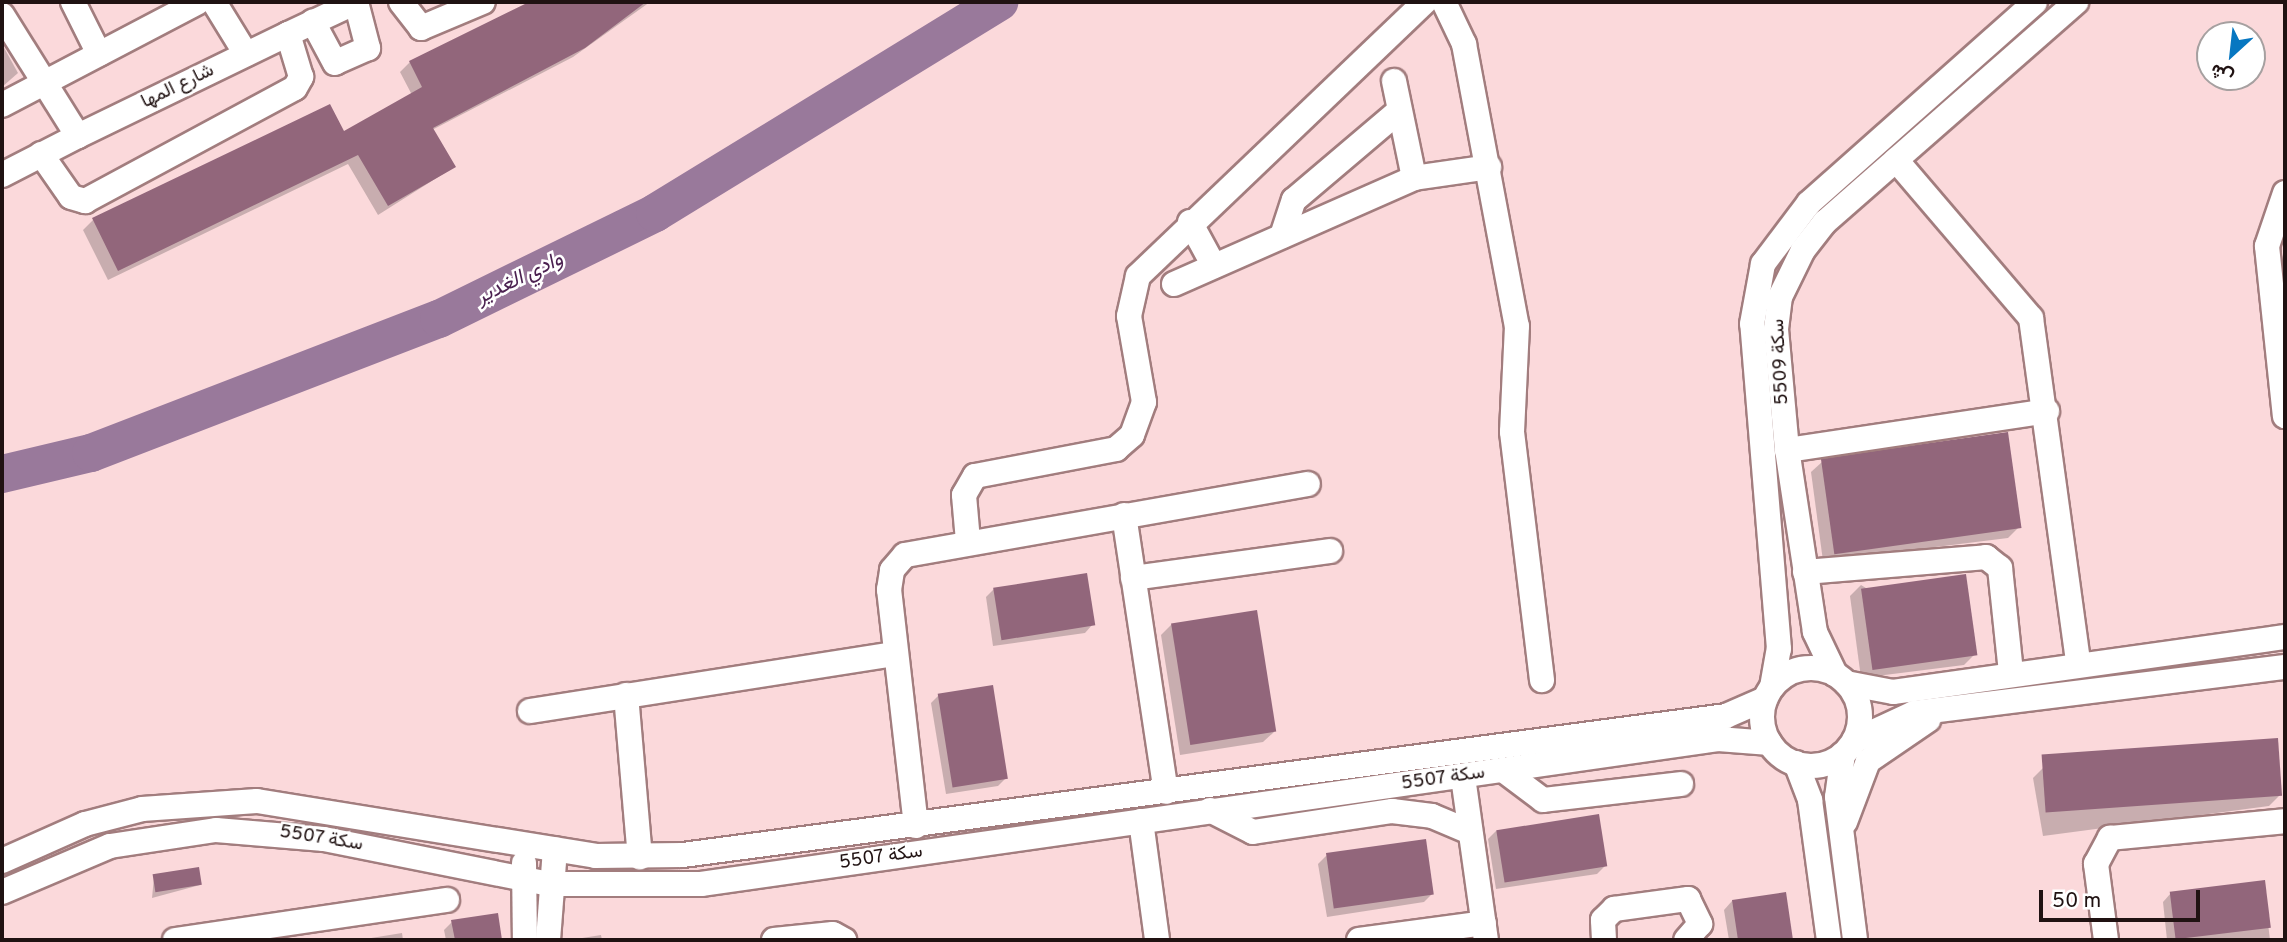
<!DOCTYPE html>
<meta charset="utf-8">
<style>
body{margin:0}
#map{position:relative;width:2287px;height:942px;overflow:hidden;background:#fbd9db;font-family:Overpass,Vazirmatn,sans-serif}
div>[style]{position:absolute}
.shadow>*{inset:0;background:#0003}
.river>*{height:38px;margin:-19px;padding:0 19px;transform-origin:19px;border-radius:19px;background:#99799b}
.building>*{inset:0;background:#92667b;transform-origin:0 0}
.roads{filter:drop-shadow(2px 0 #a27d7e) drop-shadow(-2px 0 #a27d7e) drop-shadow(0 2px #a27d7e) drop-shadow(0 -2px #a27d7e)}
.minor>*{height:24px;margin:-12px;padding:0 12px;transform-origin:12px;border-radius:12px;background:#fff}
.minor>.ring{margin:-12px;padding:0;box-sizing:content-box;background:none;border:24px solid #fff;border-radius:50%}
span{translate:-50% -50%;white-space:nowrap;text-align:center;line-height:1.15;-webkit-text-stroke:5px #fff;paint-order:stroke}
.street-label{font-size:19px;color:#201212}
.water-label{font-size:21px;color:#4b2150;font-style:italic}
.frame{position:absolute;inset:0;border:4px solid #201212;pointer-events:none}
.north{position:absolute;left:2196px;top:21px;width:70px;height:70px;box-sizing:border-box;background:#fff;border:2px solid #a6a0a0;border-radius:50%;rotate:207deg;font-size:19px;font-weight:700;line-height:28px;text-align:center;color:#201212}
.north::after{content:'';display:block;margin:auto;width:24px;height:32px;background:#0777c1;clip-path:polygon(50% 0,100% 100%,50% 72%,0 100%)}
.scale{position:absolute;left:2039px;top:890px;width:161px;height:32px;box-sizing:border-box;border:4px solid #201212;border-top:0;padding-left:9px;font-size:21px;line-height:24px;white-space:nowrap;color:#201212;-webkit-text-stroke:5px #fff;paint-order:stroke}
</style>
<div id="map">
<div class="shadow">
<i style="clip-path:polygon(531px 2px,650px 2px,573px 57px,432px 130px,454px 167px,378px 215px,348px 164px,108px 280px,83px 230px,93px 220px,343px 134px,412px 95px,400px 72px,410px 62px)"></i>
<i style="clip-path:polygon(2px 44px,18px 73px,2px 87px)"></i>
<i style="clip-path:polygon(1822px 462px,2019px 527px,2008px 538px,1823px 561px,1811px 472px)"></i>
<i style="clip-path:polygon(1861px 585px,1975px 654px,1964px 665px,1861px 678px,1850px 596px)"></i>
<i style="clip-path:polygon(994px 589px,1093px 624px,1085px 633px,993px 646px,986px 597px)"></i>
<i style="clip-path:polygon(1172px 624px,1274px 732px,1263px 742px,1180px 755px,1161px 635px)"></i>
<i style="clip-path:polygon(939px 695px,1006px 778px,998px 786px,946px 794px,931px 703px)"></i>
<i style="clip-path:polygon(2044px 767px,2280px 795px,2269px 806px,2043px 836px,2033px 778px)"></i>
<i style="clip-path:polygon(1496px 831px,1605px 866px,1597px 874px,1496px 889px,1488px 839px)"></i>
<i style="clip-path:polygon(1326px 856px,1432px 894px,1424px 902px,1327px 917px,1318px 864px)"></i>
<i style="clip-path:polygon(154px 877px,200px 885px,152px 898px)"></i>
<i style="clip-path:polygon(2263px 882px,2270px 940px,2167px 940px,2163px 902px,2171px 893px)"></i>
<i style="clip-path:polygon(1784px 894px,1791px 940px,1729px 940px,1724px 910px,1732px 901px)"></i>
<i style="clip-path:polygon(496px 915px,500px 940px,446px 940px,444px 930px,452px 922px)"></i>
<i style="clip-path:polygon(402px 933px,403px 940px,364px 940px,365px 939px)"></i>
<i style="clip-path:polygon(601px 935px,602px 940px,575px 940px,576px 939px)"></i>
</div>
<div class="river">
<i style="left:2px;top:474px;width:91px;rotate:-13.3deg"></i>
<i style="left:91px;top:453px;width:373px;rotate:-21.1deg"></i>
<i style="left:439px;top:319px;width:241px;rotate:-26.1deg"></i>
<i style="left:655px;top:213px;width:404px;rotate:-31.5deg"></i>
</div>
<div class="building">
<i style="clip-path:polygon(529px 2px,646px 2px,585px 48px,433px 128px,456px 167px,388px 206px,358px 155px,118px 271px,92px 218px,330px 104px,344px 131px,422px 87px,409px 61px)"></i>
<i style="left:2008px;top:432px;width:97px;height:189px;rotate:82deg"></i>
<i style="left:1087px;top:573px;width:53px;height:95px;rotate:81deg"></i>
<i style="left:1966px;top:574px;width:82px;height:106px;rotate:82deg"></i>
<i style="left:1257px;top:610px;width:123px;height:87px;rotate:81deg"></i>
<i style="left:993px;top:685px;width:95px;height:56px;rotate:81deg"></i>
<i style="left:2278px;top:738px;width:58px;height:237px;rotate:86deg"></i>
<i style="left:1599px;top:814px;width:53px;height:104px;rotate:81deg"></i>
<i style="left:1426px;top:839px;width:56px;height:101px;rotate:82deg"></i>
<i style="left:199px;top:867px;width:18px;height:47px;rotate:81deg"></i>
<i style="left:2265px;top:880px;width:48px;height:96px;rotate:83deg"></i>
<i style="clip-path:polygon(1786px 892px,1793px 940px,1738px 940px,1732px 900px)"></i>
<i style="clip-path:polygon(498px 913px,502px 940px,455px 940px,451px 920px)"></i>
</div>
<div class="roads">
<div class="minor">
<i style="left:73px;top:2px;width:58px;rotate:63.4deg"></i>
<i style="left:214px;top:2px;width:61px;rotate:58.4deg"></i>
<i style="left:401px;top:2px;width:33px;rotate:52deg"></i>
<i style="left:421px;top:28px;width:67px;rotate:-22.8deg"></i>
<i style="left:1444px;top:2px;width:47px;rotate:64.5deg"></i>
<i style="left:1464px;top:44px;width:287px;rotate:79.4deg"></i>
<i style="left:1517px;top:326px;width:106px;rotate:92.7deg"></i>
<i style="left:1512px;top:432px;width:250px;rotate:83.1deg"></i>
<i style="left:2px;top:15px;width:143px;rotate:57.9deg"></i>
<i style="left:1394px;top:81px;width:99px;rotate:78.3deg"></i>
<i style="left:2px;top:105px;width:221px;rotate:-27.7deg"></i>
<i style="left:41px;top:154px;width:52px;rotate:55.1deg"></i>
<i style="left:71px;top:197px;width:15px;rotate:16deg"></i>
<i style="left:85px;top:201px;width:238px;rotate:-28.3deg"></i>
<i style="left:295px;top:88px;width:13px;rotate:-61deg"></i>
<i style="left:301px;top:77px;width:45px;rotate:-106.8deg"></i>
<i style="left:1896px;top:160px;width:208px;rotate:49.5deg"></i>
<i style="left:2031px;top:318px;width:348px;rotate:82.2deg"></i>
<i style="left:2px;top:175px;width:85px;rotate:-27.2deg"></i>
<i style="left:78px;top:136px;width:233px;rotate:-25.9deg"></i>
<i style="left:288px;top:34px;width:75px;rotate:-25.2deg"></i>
<i style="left:356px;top:2px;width:48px;rotate:75.4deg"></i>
<i style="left:368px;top:48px;width:36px;rotate:156deg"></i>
<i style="left:335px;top:63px;width:47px;rotate:-118.2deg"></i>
<i style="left:2285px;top:193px;width:56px;rotate:108.8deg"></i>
<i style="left:2267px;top:246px;width:171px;rotate:84deg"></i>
<i style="left:1190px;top:222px;width:50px;rotate:61.4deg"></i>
<i style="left:1282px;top:236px;width:38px;rotate:-72deg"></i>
<i style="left:1294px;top:200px;width:138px;rotate:-40.3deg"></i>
<i style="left:1174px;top:284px;width:262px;rotate:-23.8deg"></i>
<i style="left:1414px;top:178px;width:76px;rotate:-8.3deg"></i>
<i style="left:1787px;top:450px;width:263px;rotate:-8.5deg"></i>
<i style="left:1124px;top:515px;width:280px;rotate:81.4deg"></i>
<i style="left:968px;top:541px;width:46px;rotate:-95deg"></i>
<i style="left:964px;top:495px;width:22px;rotate:-60deg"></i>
<i style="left:975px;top:476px;width:144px;rotate:-10.8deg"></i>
<i style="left:1116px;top:449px;width:21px;rotate:-41deg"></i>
<i style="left:1132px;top:435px;width:35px;rotate:-70deg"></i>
<i style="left:1144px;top:402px;width:87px;rotate:-99.9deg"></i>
<i style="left:1129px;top:316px;width:41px;rotate:-77.3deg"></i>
<i style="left:1138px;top:276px;width:397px;rotate:-43.7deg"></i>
<i style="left:1805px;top:572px;width:182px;rotate:-4.7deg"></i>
<i style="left:1986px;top:557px;width:18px;rotate:38deg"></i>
<i style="left:2000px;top:568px;width:105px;rotate:84deg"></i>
<i style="left:1133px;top:578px;width:199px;rotate:-7.8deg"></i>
<i class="ring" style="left:1762px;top:668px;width:74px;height:74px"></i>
<i style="left:1835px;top:674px;width:47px;rotate:-115.5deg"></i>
<i style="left:1815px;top:632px;width:184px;rotate:-98.7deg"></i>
<i style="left:1787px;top:450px;width:121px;rotate:-95.2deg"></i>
<i style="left:1776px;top:329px;width:32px;rotate:-83deg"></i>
<i style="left:1780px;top:297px;width:52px;rotate:-63.9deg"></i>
<i style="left:1803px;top:250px;width:36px;rotate:-52deg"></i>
<i style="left:1825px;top:222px;width:334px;rotate:-41.2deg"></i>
<i style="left:1846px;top:683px;width:48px;rotate:10.8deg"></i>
<i style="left:1893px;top:692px;width:396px;rotate:-8deg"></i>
<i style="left:1772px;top:687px;width:39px;rotate:-80deg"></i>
<i style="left:1779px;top:649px;width:326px;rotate:-94.7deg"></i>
<i style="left:1752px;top:324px;width:61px;rotate:-79.6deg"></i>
<i style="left:1763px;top:264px;width:76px;rotate:-53deg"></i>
<i style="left:1809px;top:203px;width:302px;rotate:-41.6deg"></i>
<i style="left:626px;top:695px;width:163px;rotate:85.1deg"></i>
<i style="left:530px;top:711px;width:367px;rotate:-8.9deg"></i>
<i style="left:1854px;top:741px;width:66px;rotate:-25deg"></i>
<i style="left:1914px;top:713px;width:374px;rotate:-7.1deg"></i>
<i style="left:1843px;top:754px;width:43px;rotate:97.9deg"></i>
<i style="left:1837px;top:797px;width:144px;rotate:82.8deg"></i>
<i style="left:1796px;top:763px;width:40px;rotate:69deg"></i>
<i style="left:1810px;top:800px;width:141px;rotate:82.3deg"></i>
<i style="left:1503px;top:770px;width:50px;rotate:36.9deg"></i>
<i style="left:1543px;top:800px;width:139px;rotate:-6.6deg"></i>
<i style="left:1463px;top:777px;width:165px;rotate:82deg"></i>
<i style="left:1210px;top:810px;width:48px;rotate:27.1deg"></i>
<i style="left:1253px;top:832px;width:141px;rotate:-8.6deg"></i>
<i style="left:1392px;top:811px;width:40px;rotate:7.1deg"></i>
<i style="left:1432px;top:816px;width:41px;rotate:22.8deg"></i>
<i style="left:1141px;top:821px;width:120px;rotate:82.3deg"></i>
<i style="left:1845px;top:822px;width:65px;rotate:-69.3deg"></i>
<i style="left:1868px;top:761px;width:73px;rotate:-34.3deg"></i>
<i style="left:916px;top:826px;width:238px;rotate:-96.5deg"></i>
<i style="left:889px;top:590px;width:20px;rotate:-81deg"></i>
<i style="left:892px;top:570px;width:20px;rotate:-49deg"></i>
<i style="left:905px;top:555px;width:409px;rotate:-10deg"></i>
<i style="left:2px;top:861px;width:91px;rotate:-24deg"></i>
<i style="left:85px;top:824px;width:59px;rotate:-14.7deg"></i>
<i style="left:142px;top:809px;width:115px;rotate:-4deg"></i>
<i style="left:257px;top:801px;width:342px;rotate:9.2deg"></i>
<i style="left:595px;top:856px;width:88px;rotate:-0.7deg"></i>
<i style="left:683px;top:855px;width:1052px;rotate:-7.59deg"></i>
<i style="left:1726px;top:716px;width:43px;rotate:-23.6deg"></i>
<i style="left:524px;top:863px;width:77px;rotate:89.3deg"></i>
<i style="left:2px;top:892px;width:117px;rotate:-23.1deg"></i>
<i style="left:110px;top:846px;width:107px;rotate:-8.6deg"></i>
<i style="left:216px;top:830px;width:108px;rotate:4.8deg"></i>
<i style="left:324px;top:839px;width:230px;rotate:11.3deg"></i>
<i style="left:550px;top:884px;width:151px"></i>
<i style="left:701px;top:884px;width:1027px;rotate:-8.11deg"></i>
<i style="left:1718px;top:739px;width:52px;rotate:4.4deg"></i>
<i style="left:175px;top:940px;width:275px;rotate:-8.4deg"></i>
<i style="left:548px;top:940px;width:91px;rotate:-85.6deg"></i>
<i style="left:774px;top:940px;width:59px;rotate:-5.8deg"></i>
<i style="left:833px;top:934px;width:13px;rotate:29deg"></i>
<i style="left:1359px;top:940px;width:126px;rotate:-7.7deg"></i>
<i style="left:1604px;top:940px;width:20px;rotate:-93deg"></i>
<i style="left:1603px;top:920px;width:16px;rotate:-45deg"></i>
<i style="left:1614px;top:909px;width:75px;rotate:-7.7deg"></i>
<i style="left:1688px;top:899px;width:28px;rotate:64deg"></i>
<i style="left:1700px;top:924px;width:21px;rotate:131deg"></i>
<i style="left:2106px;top:940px;width:77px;rotate:-97.5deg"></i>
<i style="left:2096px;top:864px;width:30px;rotate:-62deg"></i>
<i style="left:2110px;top:838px;width:176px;rotate:-5.5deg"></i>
</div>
</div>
<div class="street-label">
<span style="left:178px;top:87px;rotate:-26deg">شارع المها</span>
<span style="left:1781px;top:362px;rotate:-93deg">سكة 5509</span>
<span style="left:1443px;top:779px;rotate:-8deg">سكة 5507</span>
<span style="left:321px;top:839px;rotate:9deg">سكة 5507</span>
<span style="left:881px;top:858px;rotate:-8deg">سكة 5507</span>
</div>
<div class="water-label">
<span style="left:520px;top:279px;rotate:-26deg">وادي الغدير</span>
</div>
<div class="frame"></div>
<div class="north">ش</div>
<div class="scale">50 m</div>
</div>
